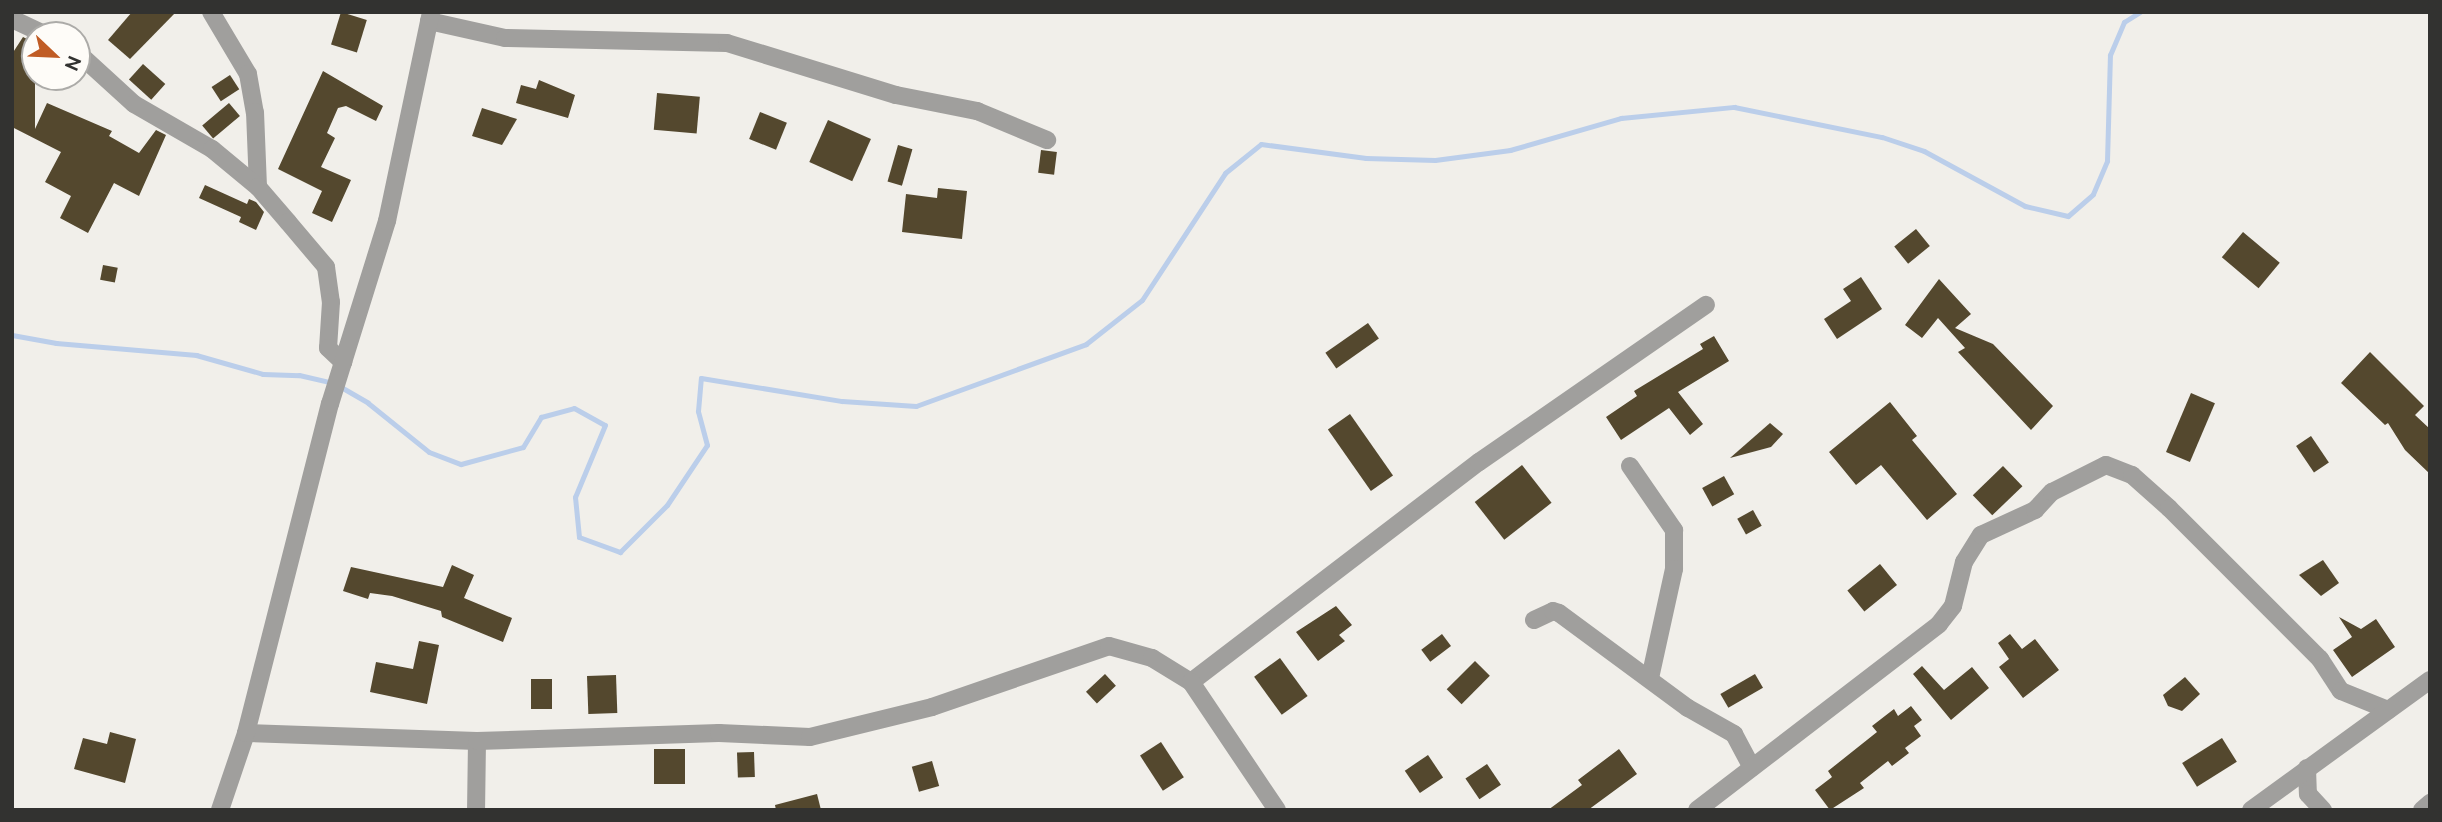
<!DOCTYPE html>
<style>
body{margin:0}
#map{position:relative;width:2442px;height:822px;overflow:hidden;background:#f1efea;font-family:Ubuntu,sans-serif}
div>[style]{position:absolute}
.stream>*{height:5px;margin:-2.5px;padding:0 2.5px;transform-origin:2.5px;border-radius:2.5px;background:#bbceea}
.building>*{inset:0;background:#54482e;transform-origin:0 0}
.minor>*{height:18px;margin:-9px;padding:0 9px;transform-origin:9px;border-radius:9px;background:#a09f9d}
span{translate:-50% -50%;white-space:nowrap;text-align:center;line-height:1.15;-webkit-text-stroke:7px #fefcf8;paint-order:stroke}
.frame{position:absolute;inset:0;border:14px solid #323230;pointer-events:none}
.north{position:absolute;left:21px;top:21px;width:70px;height:70px;box-sizing:border-box;background:#fefcf8;border:2px solid #acaba8;border-radius:50%;rotate:113deg;font-size:19px;font-weight:700;line-height:28px;text-align:center;color:#323230}
.north::after{content:'';display:block;margin:auto;width:24px;height:32px;background:#c05c25;clip-path:polygon(50% 0,100% 100%,50% 72%,0 100%)}
</style>
<div id="map">
<div class="stream">
<i style="left:12px;top:335px;width:45px;rotate:10.3deg"></i>
<i style="left:56px;top:343px;width:141px;rotate:4.9deg"></i>
<i style="left:196px;top:355px;width:70px;rotate:15.8deg"></i>
<i style="left:263px;top:374px;width:36px;rotate:2deg"></i>
<i style="left:299px;top:375px;width:36px;rotate:13deg"></i>
<i style="left:334px;top:383px;width:39px;rotate:30deg"></i>
<i style="left:368px;top:403px;width:78px;rotate:38.8deg"></i>
<i style="left:429px;top:452px;width:34px;rotate:21deg"></i>
<i style="left:461px;top:464px;width:64px;rotate:-15.3deg"></i>
<i style="left:523px;top:447px;width:35px;rotate:-59deg"></i>
<i style="left:541px;top:417px;width:34px;rotate:-15deg"></i>
<i style="left:574px;top:408px;width:35px;rotate:29deg"></i>
<i style="left:605px;top:425px;width:78px;rotate:112.6deg"></i>
<i style="left:575px;top:497px;width:40px;rotate:84.3deg"></i>
<i style="left:579px;top:537px;width:44px;rotate:20.1deg"></i>
<i style="left:620px;top:552px;width:66px;rotate:-45deg"></i>
<i style="left:667px;top:505px;width:72px;rotate:-56.3deg"></i>
<i style="left:707px;top:445px;width:35px;rotate:-105deg"></i>
<i style="left:698px;top:411px;width:33px;rotate:-85deg"></i>
<i style="left:701px;top:378px;width:143px;rotate:9.3deg"></i>
<i style="left:842px;top:401px;width:74px;rotate:3.9deg"></i>
<i style="left:916px;top:406px;width:181px;rotate:-20deg"></i>
<i style="left:1086px;top:344px;width:71px;rotate:-38.2deg"></i>
<i style="left:1142px;top:300px;width:152px;rotate:-56.8deg"></i>
<i style="left:1225px;top:173px;width:46px;rotate:-38.9deg"></i>
<i style="left:1261px;top:144px;width:106px;rotate:7.6deg"></i>
<i style="left:1366px;top:158px;width:69px;rotate:1.7deg"></i>
<i style="left:1435px;top:160px;width:76px;rotate:-7.6deg"></i>
<i style="left:1510px;top:150px;width:116px;rotate:-16.1deg"></i>
<i style="left:1621px;top:118px;width:114px;rotate:-5.6deg"></i>
<i style="left:1734px;top:107px;width:151px;rotate:11.5deg"></i>
<i style="left:1882px;top:137px;width:44px;rotate:18.4deg"></i>
<i style="left:1924px;top:151px;width:115px;rotate:28.6deg"></i>
<i style="left:2025px;top:206px;width:44px;rotate:13.1deg"></i>
<i style="left:2068px;top:216px;width:33px;rotate:-41deg"></i>
<i style="left:2093px;top:194px;width:36px;rotate:-67deg"></i>
<i style="left:2107px;top:161px;width:106px;rotate:-88.4deg"></i>
<i style="left:2110px;top:55px;width:36px;rotate:-67deg"></i>
<i style="left:2124px;top:22px;width:19px;rotate:-32deg"></i>
</div>
<div class="building">
<i style="clip-path:polygon(132px 12px,176px 12px,130px 59px,108px 40px)"></i>
<i style="left:341px;top:12px;width:27px;height:34px;rotate:17deg"></i>
<i style="clip-path:polygon(23px 37px,35px 43px,35px 129px,47px 103px,112px 131px,109px 136px,139px 153px,156px 130px,166px 135px,139px 196px,114px 183px,88px 233px,60px 218px,71px 196px,45px 182px,61px 152px,12px 127px,12px 54px)"></i>
<i style="left:143px;top:64px;width:30px;height:21px;rotate:42deg"></i>
<i style="clip-path:polygon(323px 71px,383px 106px,376px 121px,346px 106px,338px 108px,327px 133px,335px 138px,321px 167px,351px 180px,332px 222px,312px 213px,322px 191px,278px 169px)"></i>
<i style="left:230px;top:75px;width:17px;height:22px;rotate:57deg"></i>
<i style="clip-path:polygon(539px 80px,575px 95px,568px 118px,516px 103px,521px 85px,536px 89px)"></i>
<i style="left:657px;top:93px;width:43px;height:37px;rotate:5deg"></i>
<i style="left:229px;top:103px;width:17px;height:35px;rotate:50deg"></i>
<i style="clip-path:polygon(482px 108px,517px 119px,502px 145px,472px 136px)"></i>
<i style="left:760px;top:112px;width:29px;height:29px;rotate:22deg"></i>
<i style="left:828px;top:120px;width:47px;height:46px;rotate:24deg"></i>
<i style="left:898px;top:145px;width:15px;height:38px;rotate:16deg"></i>
<i style="left:1041px;top:150px;width:16px;height:23px;rotate:7deg"></i>
<i style="clip-path:polygon(205px 185px,247px 204px,249px 199px,256px 202px,264px 212px,256px 230px,239px 222px,241px 217px,199px 198px)"></i>
<i style="clip-path:polygon(938px 188px,967px 191px,962px 239px,902px 232px,906px 194px,937px 198px)"></i>
<i style="left:1916px;top:229px;width:22px;height:28px;rotate:51deg"></i>
<i style="left:2243px;top:232px;width:48px;height:33px;rotate:40deg"></i>
<i style="left:103px;top:265px;width:15px;height:15px;rotate:11deg"></i>
<i style="clip-path:polygon(1861px 277px,1882px 309px,1837px 339px,1824px 319px,1851px 301px,1843px 289px)"></i>
<i style="clip-path:polygon(1939px 279px,1971px 314px,1955px 328px,1993px 344px,2053px 406px,2031px 430px,1958px 352px,1965px 348px,1938px 318px,1922px 338px,1905px 325px)"></i>
<i style="left:1368px;top:323px;width:19px;height:52px;rotate:55deg"></i>
<i style="clip-path:polygon(1714px 336px,1729px 361px,1678px 392px,1703px 424px,1690px 435px,1669px 408px,1621px 440px,1606px 417px,1637px 396px,1634px 391px,1703px 349px,1700px 344px)"></i>
<i style="clip-path:polygon(2370px 352px,2424px 406px,2415px 415px,2430px 429px,2430px 474px,2405px 450px,2388px 423px,2385px 425px,2341px 383px)"></i>
<i style="left:2191px;top:393px;width:26px;height:64px;rotate:23deg"></i>
<i style="clip-path:polygon(1890px 402px,1917px 436px,1912px 440px,1957px 494px,1927px 520px,1881px 465px,1856px 485px,1829px 452px)"></i>
<i style="left:1350px;top:414px;width:75px;height:27px;rotate:55deg"></i>
<i style="clip-path:polygon(1770px 423px,1783px 434px,1771px 447px,1730px 458px)"></i>
<i style="left:2311px;top:436px;width:32px;height:18px;rotate:56deg"></i>
<i style="left:1522px;top:465px;width:48px;height:60px;rotate:52deg"></i>
<i style="left:2003px;top:466px;width:28px;height:42px;rotate:46deg"></i>
<i style="left:1724px;top:476px;width:21px;height:25px;rotate:61deg"></i>
<i style="left:1753px;top:510px;width:18px;height:18px;rotate:61deg"></i>
<i style="clip-path:polygon(2323px 560px,2339px 583px,2321px 596px,2299px 575px)"></i>
<i style="left:1880px;top:564px;width:27px;height:42px;rotate:51deg"></i>
<i style="clip-path:polygon(452px 565px,474px 575px,464px 598px,512px 618px,503px 642px,442px 617px,441px 611px,392px 596px,370px 593px,368px 599px,343px 591px,351px 567px,443px 587px)"></i>
<i style="clip-path:polygon(1336px 606px,1352px 625px,1339px 635px,1345px 641px,1318px 661px,1296px 632px)"></i>
<i style="clip-path:polygon(2339px 617px,2361px 629px,2376px 619px,2395px 647px,2352px 677px,2333px 650px,2352px 637px)"></i>
<i style="left:1442px;top:634px;width:15px;height:26px;rotate:53deg"></i>
<i style="clip-path:polygon(2010px 634px,2022px 649px,2035px 639px,2059px 670px,2023px 698px,1999px 667px,2009px 659px,1998px 643px)"></i>
<i style="clip-path:polygon(419px 641px,439px 645px,427px 704px,370px 692px,376px 662px,413px 669px)"></i>
<i style="left:1280px;top:658px;width:47px;height:32px;rotate:54deg"></i>
<i style="left:1475px;top:661px;width:21px;height:40px;rotate:45deg"></i>
<i style="clip-path:polygon(1922px 666px,1944px 690px,1972px 667px,1989px 688px,1951px 720px,1913px 674px)"></i>
<i style="left:1105px;top:674px;width:16px;height:26px;rotate:47deg"></i>
<i style="left:1755px;top:674px;width:16px;height:40px;rotate:60deg"></i>
<i style="left:616px;top:675px;width:38px;height:29px;rotate:88deg"></i>
<i style="clip-path:polygon(2185px 677px,2200px 694px,2182px 711px,2168px 706px,2163px 695px)"></i>
<i style="left:552px;top:679px;width:30px;height:21px;rotate:90deg"></i>
<i style="clip-path:polygon(1911px 706px,1922px 720px,1914px 726px,1921px 736px,1905px 748px,1909px 753px,1892px 766px,1888px 761px,1860px 783px,1864px 788px,1830px 810px,1815px 790px,1832px 777px,1828px 771px,1877px 732px,1872px 726px,1894px 709px,1898px 716px)"></i>
<i style="clip-path:polygon(110px 732px,136px 739px,125px 783px,74px 769px,83px 738px,107px 744px)"></i>
<i style="left:2222px;top:738px;width:28px;height:47px;rotate:58deg"></i>
<i style="left:1161px;top:742px;width:42px;height:25px;rotate:57deg"></i>
<i style="left:654px;top:749px;width:31px;height:35px"></i>
<i style="clip-path:polygon(1619px 749px,1637px 774px,1588px 810px,1548px 810px,1582px 785px,1578px 780px)"></i>
<i style="left:754px;top:752px;width:25px;height:17px;rotate:88deg"></i>
<i style="left:1428px;top:755px;width:27px;height:28px;rotate:56deg"></i>
<i style="left:932px;top:761px;width:26px;height:21px;rotate:74deg"></i>
<i style="left:1487px;top:764px;width:25px;height:26px;rotate:56deg"></i>
<i style="clip-path:polygon(817px 794px,821px 810px,776px 810px,775px 805px)"></i>
</div>
<div class="minor">
<i style="left:211px;top:12px;width:72px;rotate:59.2deg"></i>
<i style="left:248px;top:74px;width:39px;rotate:80deg"></i>
<i style="left:255px;top:112px;width:75px;rotate:87.7deg"></i>
<i style="left:12px;top:19px;width:38px;rotate:25deg"></i>
<i style="left:429px;top:21px;width:78px;rotate:12.6deg"></i>
<i style="left:505px;top:38px;width:222px;rotate:1.3deg"></i>
<i style="left:727px;top:43px;width:177px;rotate:17.1deg"></i>
<i style="left:896px;top:95px;width:83px;rotate:11.2deg"></i>
<i style="left:977px;top:111px;width:76px;rotate:22.5deg"></i>
<i style="left:77px;top:52px;width:77px;rotate:42.4deg"></i>
<i style="left:134px;top:104px;width:90px;rotate:30deg"></i>
<i style="left:212px;top:149px;width:60px;rotate:39.6deg"></i>
<i style="left:258px;top:187px;width:46px;rotate:49.4deg"></i>
<i style="left:288px;top:222px;width:59px;rotate:49.8deg"></i>
<i style="left:326px;top:267px;width:35px;rotate:82deg"></i>
<i style="left:331px;top:302px;width:46px;rotate:93.7deg"></i>
<i style="left:328px;top:348px;width:21px;rotate:43deg"></i>
<i style="left:1630px;top:466px;width:78px;rotate:55.5deg"></i>
<i style="left:1674px;top:530px;width:39px;rotate:90deg"></i>
<i style="left:1674px;top:569px;width:112px;rotate:102.4deg"></i>
<i style="left:1534px;top:620px;width:21px;rotate:-25deg"></i>
<i style="left:1553px;top:611px;width:6px;rotate:18deg"></i>
<i style="left:1559px;top:613px;width:160px;rotate:36.4deg"></i>
<i style="left:1688px;top:708px;width:53px;rotate:29.5deg"></i>
<i style="left:1734px;top:734px;width:38px;rotate:62deg"></i>
<i style="left:1191px;top:682px;width:362px;rotate:-37.4deg"></i>
<i style="left:1479px;top:462px;width:276px;rotate:-34.7deg"></i>
<i style="left:246px;top:733px;width:231px;rotate:2deg"></i>
<i style="left:477px;top:741px;width:69px;rotate:90.8deg"></i>
<i style="left:477px;top:741px;width:242px;rotate:-1.9deg"></i>
<i style="left:719px;top:733px;width:91px;rotate:2.5deg"></i>
<i style="left:810px;top:737px;width:126px;rotate:-13.8deg"></i>
<i style="left:932px;top:707px;width:187px;rotate:-19deg"></i>
<i style="left:1109px;top:646px;width:45px;rotate:15.6deg"></i>
<i style="left:1152px;top:658px;width:46px;rotate:31.6deg"></i>
<i style="left:1191px;top:682px;width:154px;rotate:56.1deg"></i>
<i style="left:2307px;top:768px;width:26px;rotate:88deg"></i>
<i style="left:2308px;top:794px;width:22px;rotate:47deg"></i>
<i style="left:220px;top:810px;width:81px;rotate:-71.3deg"></i>
<i style="left:246px;top:733px;width:340px;rotate:-75.7deg"></i>
<i style="left:330px;top:404px;width:192px;rotate:-72.7deg"></i>
<i style="left:387px;top:221px;width:214px;rotate:-78.1deg"></i>
<i style="left:1697px;top:810px;width:305px;rotate:-37.5deg"></i>
<i style="left:1939px;top:624px;width:23px;rotate:-52deg"></i>
<i style="left:1953px;top:606px;width:45px;rotate:-76deg"></i>
<i style="left:1964px;top:562px;width:32px;rotate:-58deg"></i>
<i style="left:1981px;top:535px;width:60px;rotate:-24.8deg"></i>
<i style="left:2035px;top:510px;width:25px;rotate:-47deg"></i>
<i style="left:2052px;top:492px;width:60px;rotate:-26.6deg"></i>
<i style="left:2106px;top:465px;width:28px;rotate:21deg"></i>
<i style="left:2132px;top:475px;width:50px;rotate:41.7deg"></i>
<i style="left:2169px;top:508px;width:214px;rotate:45deg"></i>
<i style="left:2320px;top:659px;width:38px;rotate:57deg"></i>
<i style="left:2341px;top:691px;width:51px;rotate:22deg"></i>
<i style="left:2251px;top:810px;width:221px;rotate:-36deg"></i>
<i style="left:2422px;top:810px;width:11px;rotate:-41deg"></i>
</div>
<div class="frame"></div>
<div class="north">N</div>
</div>
